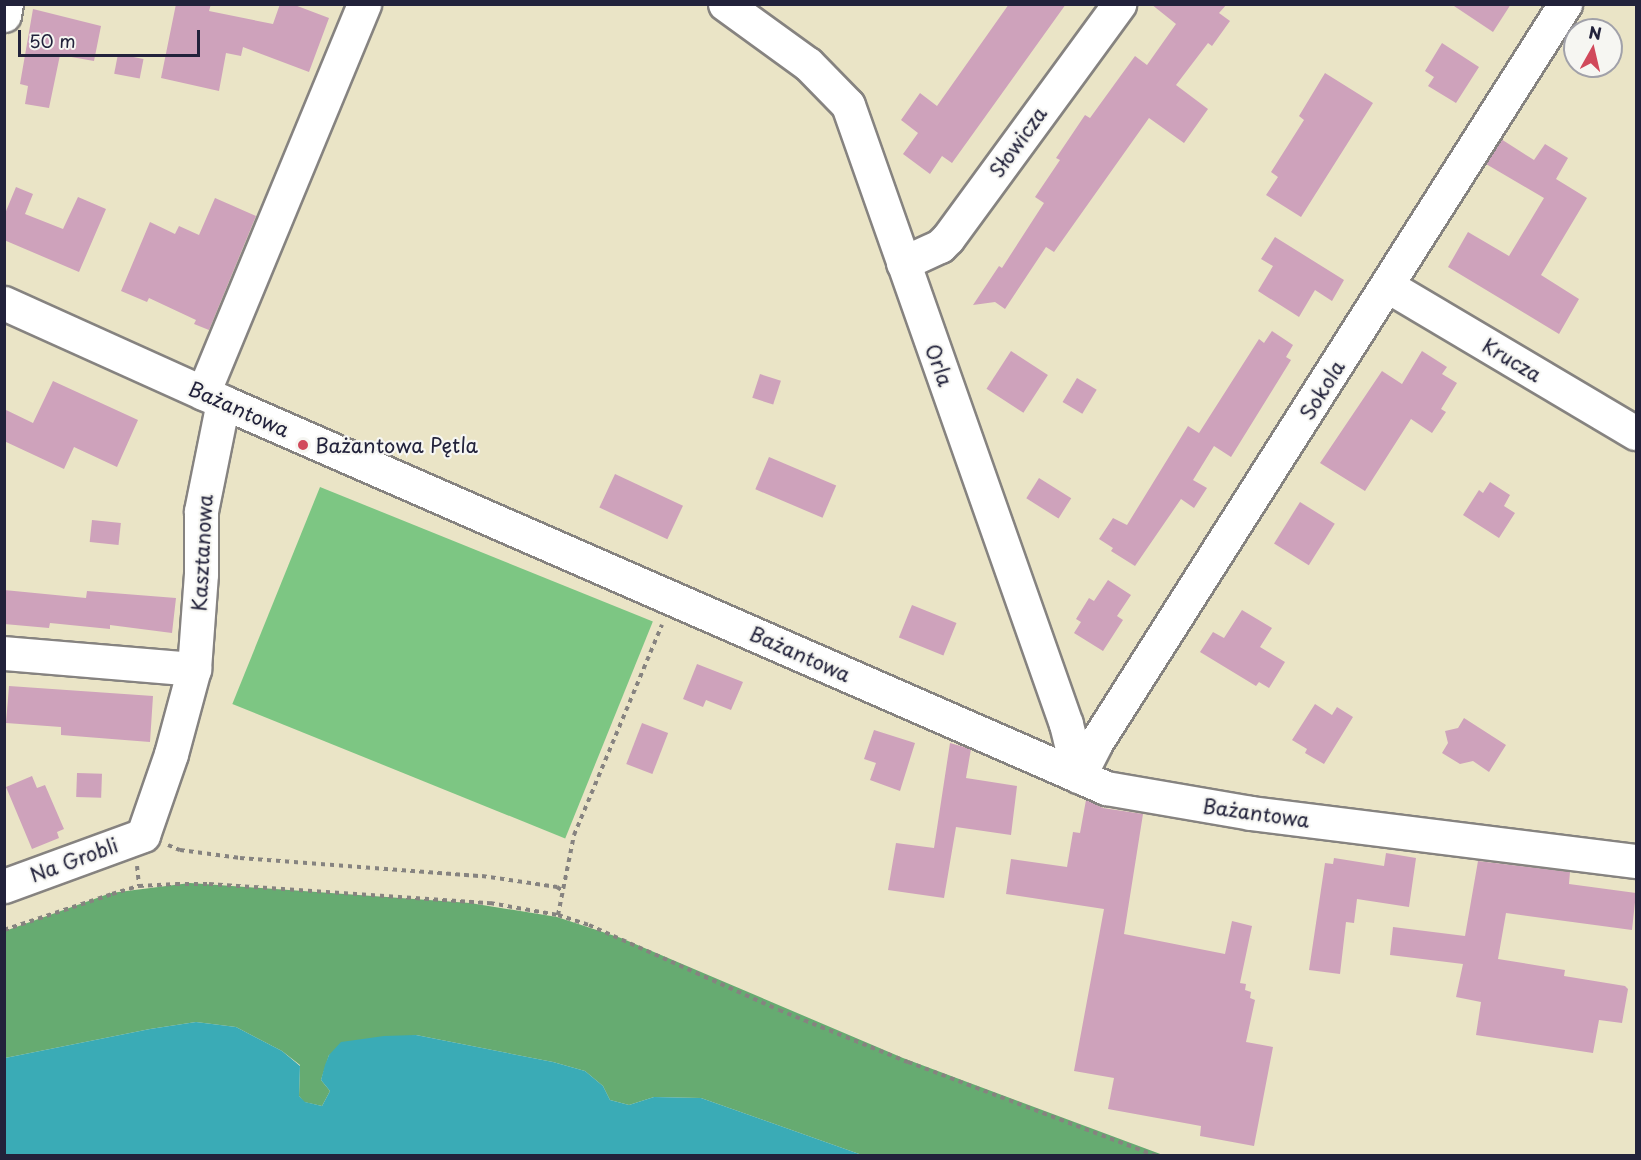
<!DOCTYPE html>
<meta charset="utf-8">
<style>
body{margin:0}
#map{position:relative;width:1641px;height:1160px;overflow:hidden;background:#eae4c6;font-family:"Playpen Sans",sans-serif}
div>[style]{position:absolute}
.green>*{inset:0;background:#7dc683;transform-origin:0 0}
.forest>*{inset:0;background:#66ab71}
.water>*{inset:0;background:#3aabb6}
.building>*{inset:0;background:#cea2bb;transform-origin:0 0}
.path>*{height:4px;margin-top:-2px;transform-origin:0;background:repeating-linear-gradient(90deg,#868380 0 4.5px,transparent 0 9px)}
.roads{filter:drop-shadow(2px 0 #868380) drop-shadow(-2px 0 #868380) drop-shadow(0 2px #868380) drop-shadow(0 -2px #868380)}
.minor>*{height:33px;margin:-16.5px;padding:0 16.5px;transform-origin:16.5px;border-radius:16.5px;background:#fff}
.dots>*{width:16px;height:16px;translate:-50% -50%;box-sizing:border-box;border:3px solid #f6f6f2;border-radius:50%}
span{translate:-50% -50%;white-space:nowrap;text-align:center;line-height:1.15;-webkit-text-stroke:4.5px #f6f6f2;paint-order:stroke}
.street-label{font-size:20px;color:#22223b}
.poi-label{font-size:20px;color:#22223b}
.left{translate:0 -50%;text-align:left}
.frame{position:absolute;inset:0;border:6px solid #22223b;pointer-events:none}
.north{position:absolute;left:1563px;top:18px;width:60px;height:60px;box-sizing:border-box;background:#f6f6f2;border:2px solid #a1a1a9;border-radius:50%;rotate:8deg;font-size:16px;font-weight:700;line-height:24px;text-align:center;color:#22223b}
.north::after{content:'';display:block;margin:auto;width:21px;height:27px;background:#d1495b;clip-path:polygon(50% 0,100% 100%,50% 72%,0 100%)}
.scale{position:absolute;left:18px;top:30px;width:182px;height:27px;box-sizing:border-box;border:3px solid #22223b;border-top:0;padding-left:8px;font-size:18px;line-height:21px;white-space:nowrap;color:#22223b;-webkit-text-stroke:4px #f6f6f2;paint-order:stroke}
</style>
<div id="map">
<div class="green">
<i style="left:320px;top:487px;width:359px;height:234px;rotate:22deg"></i>
</div>
<div class="forest">
<i style="clip-path:polygon(190px 883px,470px 903px,557px 917px,621px 938px,903px 1058px,1163px 1155px,862px 1155px,701px 1098px,654px 1097px,629px 1105px,610px 1100px,603px 1086px,585px 1071px,553px 1062px,416px 1035px,329px 1055px,321px 1080px,330px 1091px,322px 1106px,304px 1102px,299px 1096px,300px 1065px,282px 1051px,236px 1027px,196px 1022px,150px 1029px,5px 1058px,5px 931px,111px 893px)"></i>
</div>
<div class="water">
<i style="clip-path:polygon(196px 1022px,236px 1027px,282px 1051px,300px 1066px,299px 1096px,305px 1102px,322px 1106px,330px 1091px,321px 1080px,325px 1065px,329px 1055px,341px 1042px,384px 1036px,416px 1035px,553px 1062px,585px 1071px,603px 1086px,610px 1100px,629px 1105px,654px 1097px,701px 1098px,862px 1155px,5px 1155px,5px 1058px,150px 1029px)"></i>
</div>
<div class="building">
<i style="clip-path:polygon(176px 4px,211px 4px,209px 11px,273px 24px,280px 4px,292px 4px,329px 18px,309px 72px,243px 47px,241px 56px,226px 53px,219px 91px,161px 78px)"></i>
<i style="clip-path:polygon(1009px 4px,1066px 4px,952px 163px,942px 156px,930px 174px,903px 154px,918px 133px,901px 120px,920px 93px,937px 106px)"></i>
<i style="clip-path:polygon(1151px 4px,1227px 4px,1219px 13px,1230px 21px,1212px 46px,1208px 43px,1176px 85px,1208px 109px,1184px 143px,1149px 118px,1054px 252px,1046px 247px,1005px 309px,995px 302px,973px 305px,999px 266px,1002px 268px,1044px 203px,1035px 197px,1060px 160px,1056px 158px,1085px 115px,1090px 118px,1135px 56px,1147px 65px,1176px 24px)"></i>
<i style="clip-path:polygon(1451px 4px,1511px 4px,1493px 32px)"></i>
<i style="clip-path:polygon(33px 9px,101px 26px,94px 61px,60px 55px,49px 108px,25px 104px,28px 86px,20px 84px)"></i>
<i style="clip-path:polygon(1442px 43px,1479px 67px,1456px 103px,1428px 86px,1434px 77px,1425px 71px)"></i>
<i style="left:118px;top:54px;width:26px;height:20px;rotate:11deg"></i>
<i style="clip-path:polygon(1325px 73px,1373px 103px,1301px 217px,1266px 195px,1278px 177px,1271px 172px,1304px 120px,1299px 116px)"></i>
<i style="clip-path:polygon(1501px 139px,1534px 160px,1545px 144px,1568px 158px,1556px 179px,1587px 198px,1541px 275px,1579px 299px,1559px 334px,1448px 267px,1468px 232px,1509px 256px,1544px 198px,1486px 164px)"></i>
<i style="clip-path:polygon(16px 187px,33px 194px,25px 214px,63px 229px,78px 197px,106px 209px,79px 272px,4px 240px,4px 216px)"></i>
<i style="clip-path:polygon(215px 198px,256px 216px,209px 330px,194px 324px,196px 320px,149px 298px,147px 302px,121px 291px,150px 222px,175px 234px,179px 226px,199px 235px)"></i>
<i style="clip-path:polygon(1275px 237px,1344px 280px,1332px 301px,1315px 290px,1299px 317px,1258px 291px,1273px 266px,1261px 259px)"></i>
<i style="clip-path:polygon(1272px 331px,1293px 345px,1286px 357px,1291px 360px,1231px 457px,1214px 446px,1193px 480px,1207px 488px,1194px 508px,1181px 499px,1135px 566px,1111px 551px,1113px 548px,1099px 539px,1113px 518px,1127px 525px,1188px 426px,1199px 433px,1259px 339px,1264px 343px)"></i>
<i style="left:1011px;top:351px;width:44px;height:45px;rotate:33deg"></i>
<i style="clip-path:polygon(1422px 351px,1447px 367px,1442px 374px,1457px 383px,1441px 409px,1446px 412px,1432px 433px,1411px 419px,1365px 491px,1320px 463px,1382px 371px,1402px 384px)"></i>
<i style="left:760px;top:374px;width:22px;height:25px;rotate:18deg"></i>
<i style="left:1077px;top:378px;width:23px;height:28px;rotate:31deg"></i>
<i style="clip-path:polygon(53px 381px,138px 420px,117px 467px,74px 447px,64px 469px,4px 441px,4px 409px,33px 423px)"></i>
<i style="left:769px;top:457px;width:73px;height:35px;rotate:23deg"></i>
<i style="left:615px;top:474px;width:75px;height:37px;rotate:25deg"></i>
<i style="left:1039px;top:478px;width:38px;height:24px;rotate:32deg"></i>
<i style="clip-path:polygon(1490px 482px,1510px 495px,1504px 506px,1515px 513px,1499px 538px,1463px 515px,1479px 490px,1483px 493px)"></i>
<i style="left:1300px;top:502px;width:41px;height:49px;rotate:32deg"></i>
<i style="left:92px;top:520px;width:29px;height:22px;rotate:6deg"></i>
<i style="clip-path:polygon(1108px 580px,1131px 595px,1117px 616px,1123px 620px,1103px 651px,1074px 633px,1081px 622px,1076px 619px,1089px 598px,1094px 601px)"></i>
<i style="clip-path:polygon(4px 590px,86px 598px,87px 591px,176px 598px,172px 633px,110px 625px,110px 629px,50px 623px,49px 628px,4px 624px)"></i>
<i style="left:912px;top:605px;width:48px;height:35px;rotate:22deg"></i>
<i style="clip-path:polygon(1242px 610px,1272px 628px,1260px 647px,1285px 662px,1269px 688px,1259px 682px,1256px 686px,1200px 652px,1213px 632px,1224px 638px)"></i>
<i style="clip-path:polygon(697px 664px,743px 682px,731px 710px,706px 700px,703px 707px,683px 699px)"></i>
<i style="clip-path:polygon(9px 686px,153px 696px,150px 742px,61px 735px,61px 727px,6px 723px)"></i>
<i style="clip-path:polygon(1315px 704px,1332px 715px,1337px 707px,1353px 717px,1324px 764px,1305px 753px,1307px 749px,1292px 740px)"></i>
<i style="clip-path:polygon(1464px 718px,1506px 745px,1489px 772px,1473px 761px,1460px 764px,1442px 753px,1448px 743px,1445px 731px,1458px 728px)"></i>
<i style="left:642px;top:723px;width:28px;height:44px;rotate:21deg"></i>
<i style="clip-path:polygon(874px 730px,915px 743px,900px 791px,870px 780px,876px 763px,864px 759px)"></i>
<i style="clip-path:polygon(950px 743px,971px 749px,966px 778px,1017px 786px,1011px 835px,956px 827px,944px 898px,888px 890px,896px 843px,934px 848px)"></i>
<i style="left:77px;top:773px;width:25px;height:24px;rotate:2deg"></i>
<i style="clip-path:polygon(32px 776px,37px 788px,45px 785px,64px 829px,57px 832px,59px 838px,32px 849px,6px 787px)"></i>
<i style="clip-path:polygon(1086px 800px,1103px 808px,1143px 814px,1124px 934px,1225px 954px,1232px 921px,1252px 926px,1240px 983px,1246px 984px,1245px 990px,1251px 992px,1250px 998px,1255px 1000px,1246px 1042px,1273px 1047px,1254px 1146px,1200px 1136px,1201px 1126px,1108px 1109px,1114px 1078px,1074px 1071px,1104px 909px,1006px 894px,1011px 859px,1067px 867px,1073px 832px,1080px 833px)"></i>
<i style="clip-path:polygon(1386px 853px,1416px 858px,1409px 907px,1357px 899px,1354px 923px,1346px 922px,1340px 974px,1309px 970px,1325px 863px,1333px 864px,1334px 858px,1384px 866px)"></i>
<i style="clip-path:polygon(1478px 861px,1570px 872px,1569px 884px,1636px 893px,1632px 930px,1506px 913px,1498px 959px,1565px 970px,1564px 976px,1625px 986px,1628px 989px,1622px 1023px,1599px 1020px,1593px 1053px,1476px 1035px,1481px 1002px,1456px 997px,1463px 964px,1390px 955px,1393px 927px,1465px 936px)"></i>
</div>
<div class="path">
<i style="left:168px;top:845px;width:13px;rotate:23deg"></i>
<i style="left:180px;top:850px;width:61px;rotate:7.6deg"></i>
<i style="left:240px;top:858px;width:243px;rotate:4.3deg"></i>
<i style="left:482px;top:876px;width:76px;rotate:8.3deg"></i>
<i style="left:557px;top:887px;width:7px;rotate:34deg"></i>
<i style="left:137px;top:866px;width:20px;rotate:84deg"></i>
<i style="left:558px;top:915px;width:82px;rotate:-78.7deg"></i>
<i style="left:574px;top:835px;width:228px;rotate:-67.3deg"></i>
<i style="left:4px;top:930px;width:114px;rotate:-18.4deg"></i>
<i style="left:112px;top:894px;width:28px;rotate:-17deg"></i>
<i style="left:139px;top:886px;width:37px;rotate:-3deg"></i>
<i style="left:176px;top:884px;width:33px"></i>
<i style="left:209px;top:884px;width:282px;rotate:3.9deg"></i>
<i style="left:490px;top:903px;width:69px;rotate:10deg"></i>
<i style="left:558px;top:915px;width:33px;rotate:18deg"></i>
<i style="left:589px;top:925px;width:208px;rotate:24.1deg"></i>
<i style="left:779px;top:1010px;width:139px;rotate:22deg"></i>
<i style="left:908px;top:1062px;width:266px;rotate:20.7deg"></i>
</div>
<div class="roads">
<div class="minor">
<i style="left:725px;top:4px;width:102px;rotate:35.9deg"></i>
<i style="left:808px;top:64px;width:57px;rotate:45.7deg"></i>
<i style="left:848px;top:105px;width:656px;rotate:70.6deg"></i>
<i style="left:1066px;top:724px;width:54px;rotate:76deg"></i>
<i style="left:4px;top:15px;width:11px;rotate:-80deg"></i>
<i style="left:903px;top:263px;width:41px;rotate:-24.7deg"></i>
<i style="left:940px;top:246px;width:11px;rotate:-45deg"></i>
<i style="left:948px;top:238px;width:290px;rotate:-53.8deg"></i>
<i style="left:1388px;top:286px;width:288px;rotate:30.7deg"></i>
<i style="left:4px;top:303px;width:240px;rotate:24.3deg"></i>
<i style="left:223px;top:402px;width:964px;rotate:23.61deg"></i>
<i style="left:1106px;top:788px;width:146px;rotate:9.8deg"></i>
<i style="left:1250px;top:813px;width:389px;rotate:7.1deg"></i>
<i style="left:203px;top:393px;width:421px;rotate:-67.5deg"></i>
<i style="left:4px;top:653px;width:191px;rotate:4.8deg"></i>
<i style="left:1079px;top:776px;width:36px;rotate:-63deg"></i>
<i style="left:1095px;top:744px;width:877px;rotate:-57.58deg"></i>
<i style="left:4px;top:886px;width:148px;rotate:-20.1deg"></i>
<i style="left:143px;top:835px;width:86px;rotate:-70.9deg"></i>
<i style="left:171px;top:754px;width:88px;rotate:-74.9deg"></i>
<i style="left:194px;top:669px;width:95px;rotate:-85.8deg"></i>
<i style="left:201px;top:574px;width:63px;rotate:-90deg"></i>
<i style="left:201px;top:511px;width:111px;rotate:-78.6deg"></i>
</div>
</div>
<div class="dots">
<i style="left:303px;top:445px;background:#d1495b"></i>
</div>
<div class="street-label">
<span style="left:1018px;top:142px;rotate:-54deg">Słowicza</span>
<span style="left:1512px;top:360px;rotate:31deg">Krucza</span>
<span style="left:939px;top:365px;rotate:70deg">Orla</span>
<span style="left:1322px;top:390px;rotate:-58deg">Sokola</span>
<span style="left:239px;top:409px;rotate:24deg">Bażantowa</span>
<span style="left:202px;top:553px;rotate:-87deg">Kasztanowa</span>
<span style="left:800px;top:654px;rotate:24deg">Bażantowa</span>
<span style="left:1256px;top:813px;rotate:8deg">Bażantowa</span>
<span style="left:74px;top:860px;rotate:-20deg">Na Grobli</span>
</div>
<div class="poi-label">
<span class="left" style="left:315px;top:445px">Bażantowa Pętla</span>
</div>
<div class="frame"></div>
<div class="north">N</div>
<div class="scale">50 m</div>
</div>
